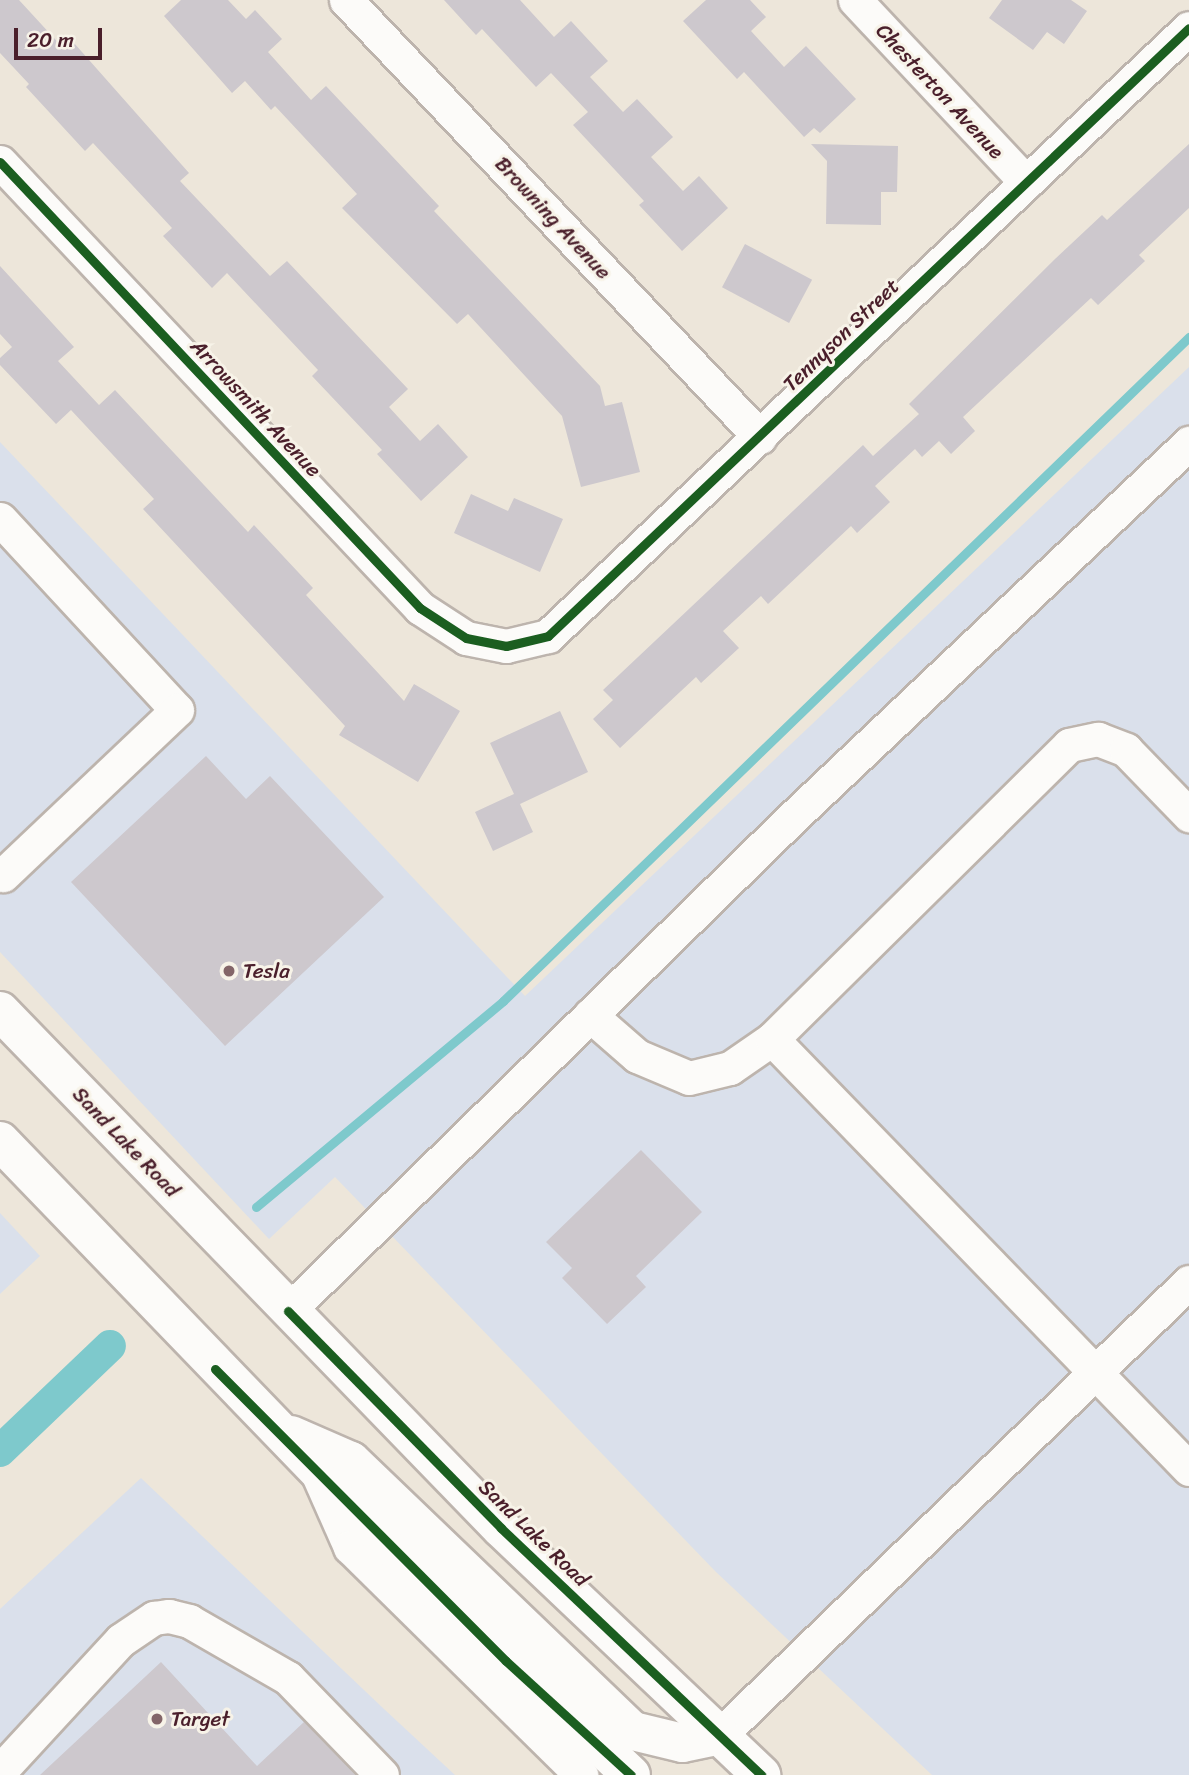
<!DOCTYPE html>
<style>
body{margin:0}
#map{position:relative;width:1189px;height:1775px;overflow:hidden;background:#ede6da;font-family:Sriracha,sans-serif}
div>[style]{position:absolute}
.built>*{inset:0;background:#dae0eb}
.stream>*{height:9px;margin:-4.5px;padding:0 4.5px;transform-origin:4.5px;border-radius:4.5px;background:#7ec9cc}
.canal>*{height:32px;margin:-16px;padding:0 16px;transform-origin:16px;border-radius:16px;background:#7ec9cc}
.building>*{inset:0;background:#cdc8cd;transform-origin:0 0}
.roads{filter:drop-shadow(2px 0 #bdb4ad) drop-shadow(-2px 0 #bdb4ad) drop-shadow(0 2px #bdb4ad) drop-shadow(0 -2px #bdb4ad)}
.minor>*{height:33px;margin:-16.5px;padding:0 16.5px;transform-origin:16.5px;border-radius:16.5px;background:#fcfbf9}
.major>*{height:38px;margin:-19px;padding:0 19px;transform-origin:19px;border-radius:19px;background:#fcfbf9}
.cycleway>*{height:9px;margin:-4.5px;padding:0 4.5px;transform-origin:4.5px;border-radius:4.5px;background:#1b5e20}
.dots>*{width:19px;height:19px;translate:-50% -50%;box-sizing:border-box;border:4px solid #f7f3e8;border-radius:50%}
span{translate:-50% -50%;white-space:nowrap;text-align:center;line-height:1.15;-webkit-text-stroke:6px #f7f3e8;paint-order:stroke}
.street-label{font-size:21px;color:#4a1f2b}
.poi-label{font-size:21px;color:#4a1f2b}
.left{translate:0 -50%;text-align:left}
.scale{position:absolute;left:14px;top:28px;width:88px;height:32px;box-sizing:border-box;border:4px solid #4a1f2b;border-top:0;padding-left:9px;font-size:21px;line-height:24px;white-space:nowrap;color:#4a1f2b;-webkit-text-stroke:5px #f7f3e8;paint-order:stroke}
</style>
<div id="map">
<div class="built">
<i style="clip-path:polygon(1189px 367px,1189px 1775px,932px 1775px,716px 1572px,335px 1177px,269px 1239px,0 952px,0 442px,525px 996px)"></i>
<i style="clip-path:polygon(0 1213px,40px 1256px,0 1294px)"></i>
<i style="clip-path:polygon(141px 1478px,384px 1709px,455px 1775px,0 1775px,0 1609px)"></i>
</div>
<div class="stream">
<i style="left:256px;top:1207px;width:322px;rotate:-39.8deg"></i>
<i style="left:503px;top:1001px;width:955px;rotate:-44.07deg"></i>
</div>
<div class="canal">
<i style="left:0;top:1451px;width:152px;rotate:-43.7deg"></i>
</div>
<div class="building">
<i style="clip-path:polygon(0 0,19px 0,65px 50px,74px 43px,189px 173px,180px 181px,270px 276px,287px 261px,372px 351px,408px 389px,389px 407px,420px 441px,438px 424px,468px 457px,421px 501px,377px 454px,382px 450px,312px 376px,318px 370px,227px 273px,212px 288px,163px 236px,172px 228px,93px 143px,85px 151px,26px 87px,29px 84px,0 53px)"></i>
<i style="clip-path:polygon(181px 0,228px 0,246px 19px,255px 10px,282px 39px,268px 52px,311px 100px,326px 86px,439px 206px,434px 211px,600px 386px,605px 406px,622px 402px,640px 472px,581px 487px,562px 416px,468px 314px,457px 324px,342px 208px,357px 194px,275px 106px,271px 110px,245px 81px,232px 93px,164px 16px)"></i>
<i style="clip-path:polygon(444px 0,520px 0,554px 37px,571px 21px,608px 61px,590px 77px,623px 112px,637px 99px,673px 137px,651px 157px,683px 191px,699px 176px,728px 208px,682px 251px,639px 205px,644px 201px,573px 125px,588px 112px,551px 73px,536px 87px,482px 29px,476px 35px)"></i>
<i style="clip-path:polygon(706px 0,750px 0,766px 17px,751px 31px,784px 67px,806px 46px,856px 99px,820px 133px,814px 128px,804px 137px,744px 72px,737px 79px,683px 21px)"></i>
<i style="clip-path:polygon(1002px 0,1071px 0,1087px 11px,1064px 44px,1047px 32px,1033px 50px,989px 18px)"></i>
<i style="clip-path:polygon(811px 144px,898px 146px,897px 192px,881px 192px,881px 225px,826px 224px,827px 161px)"></i>
<i style="clip-path:polygon(1189px 144px,1189px 208px,1139px 255px,1145px 261px,1098px 305px,1091px 298px,963px 417px,975px 431px,951px 454px,939px 441px,922px 457px,915px 449px,875px 486px,890px 502px,857px 533px,851px 526px,768px 604px,761px 596px,723px 631px,739px 648px,701px 683px,696px 677px,620px 748px,593px 719px,613px 700px,603px 690px,863px 445px,873px 456px,919px 414px,909px 404px,1055px 259px,1102px 215px,1107px 220px)"></i>
<i style="left:745px;top:244px;width:76px;height:49px;rotate:28deg"></i>
<i style="clip-path:polygon(0 266px,74px 347px,58px 361px,99px 405px,115px 390px,248px 532px,254px 525px,313px 588px,306px 595px,404px 701px,414px 684px,460px 711px,418px 782px,339px 735px,345px 726px,143px 509px,154px 499px,71px 410px,56px 424px,0 365px,0 358px,12px 347px,0 334px)"></i>
<i style="clip-path:polygon(471px 494px,508px 511px,514px 498px,563px 519px,540px 572px,454px 533px)"></i>
<i style="clip-path:polygon(560px 711px,588px 772px,520px 804px,533px 832px,493px 851px,475px 812px,514px 794px,490px 743px)"></i>
<i style="clip-path:polygon(206px 756px,246px 799px,270px 776px,384px 897px,225px 1046px,71px 882px)"></i>
<i style="clip-path:polygon(641px 1150px,702px 1212px,636px 1276px,646px 1287px,607px 1324px,562px 1278px,572px 1268px,546px 1242px)"></i>
<i style="clip-path:polygon(161px 1662px,257px 1766px,304px 1722px,355px 1775px,40px 1775px)"></i>
</div>
<div class="roads">
<div class="minor">
<i style="left:346px;top:0;width:602px;rotate:46.55deg"></i>
<i style="left:855px;top:0;width:250px;rotate:46.8deg"></i>
<i style="left:0;top:162px;width:613px;rotate:46.72deg"></i>
<i style="left:420px;top:608px;width:55px;rotate:33.1deg"></i>
<i style="left:466px;top:638px;width:41px;rotate:11.3deg"></i>
<i style="left:506px;top:646px;width:43px;rotate:-13.4deg"></i>
<i style="left:548px;top:636px;width:883px;rotate:-43.49deg"></i>
<i style="left:0;top:519px;width:260px;rotate:47.2deg"></i>
<i style="left:177px;top:710px;width:240px;rotate:136.5deg"></i>
<i style="left:590px;top:1015px;width:62px;rotate:41.1deg"></i>
<i style="left:637px;top:1056px;width:56px;rotate:22.9deg"></i>
<i style="left:689px;top:1078px;width:42px;rotate:-13.7deg"></i>
<i style="left:730px;top:1068px;width:51px;rotate:-34.6deg"></i>
<i style="left:772px;top:1039px;width:418px;rotate:-44.7deg"></i>
<i style="left:1069px;top:745px;width:30px;rotate:-12deg"></i>
<i style="left:1098px;top:739px;width:30px;rotate:21deg"></i>
<i style="left:1126px;top:750px;width:91px;rotate:45.9deg"></i>
<i style="left:772px;top:1039px;width:599px;rotate:45.88deg"></i>
<i style="left:288px;top:1311px;width:704px;rotate:-44.37deg"></i>
<i style="left:791px;top:819px;width:548px;rotate:-43.37deg"></i>
<i style="left:319px;top:1477px;width:77px;rotate:66.1deg"></i>
<i style="left:350px;top:1547px;width:325px;rotate:44.6deg"></i>
<i style="left:720px;top:1735px;width:652px;rotate:-44.01deg"></i>
<i style="left:0;top:1771px;width:178px;rotate:-47.3deg"></i>
<i style="left:121px;top:1640px;width:40px;rotate:-34deg"></i>
<i style="left:154px;top:1618px;width:15px;rotate:-8deg"></i>
<i style="left:169px;top:1616px;width:21px;rotate:14deg"></i>
<i style="left:189px;top:1621px;width:114px;rotate:29.9deg"></i>
<i style="left:288px;top:1678px;width:135px;rotate:45.9deg"></i>
</div>
<div class="major">
<i style="left:0;top:1011px;width:720px;rotate:45.9deg"></i>
<i style="left:501px;top:1528px;width:359px;rotate:43.5deg"></i>
<i style="left:0;top:1141px;width:591px;rotate:46.03deg"></i>
<i style="left:410px;top:1566px;width:304px;rotate:43.4deg"></i>
<i style="left:291px;top:1435px;width:65px;rotate:23.4deg"></i>
<i style="left:351px;top:1461px;width:390px;rotate:43.8deg"></i>
<i style="left:633px;top:1731px;width:51px;rotate:13.5deg"></i>
<i style="left:683px;top:1743px;width:38px;rotate:-12deg"></i>
</div>
</div>
<div class="cycleway">
<i style="left:0;top:162px;width:613px;rotate:46.72deg"></i>
<i style="left:420px;top:608px;width:55px;rotate:33.1deg"></i>
<i style="left:466px;top:638px;width:41px;rotate:11.3deg"></i>
<i style="left:506px;top:646px;width:43px;rotate:-13.4deg"></i>
<i style="left:548px;top:636px;width:883px;rotate:-43.49deg"></i>
<i style="left:288px;top:1311px;width:304px;rotate:45.5deg"></i>
<i style="left:501px;top:1528px;width:359px;rotate:43.5deg"></i>
<i style="left:215px;top:1369px;width:412px;rotate:45.1deg"></i>
<i style="left:506px;top:1661px;width:169px;rotate:42.4deg"></i>
</div>
<div class="dots">
<i style="left:229px;top:971px;background:#836568"></i>
<i style="left:157px;top:1719px;background:#836568"></i>
</div>
<div class="street-label">
<span style="left:940px;top:91px;rotate:47deg">Chesterton Avenue</span>
<span style="left:553px;top:218px;rotate:47deg">Browning Avenue</span>
<span style="left:841px;top:335px;rotate:-44deg">Tennyson Street</span>
<span style="left:256px;top:408px;rotate:47deg">Arrowsmith Avenue</span>
<span style="left:126px;top:1142px;rotate:46deg">Sand Lake Road</span>
<span style="left:534px;top:1533px;rotate:44deg">Sand Lake Road</span>
</div>
<div class="poi-label">
<span class="left" style="left:243px;top:971px">Tesla</span>
<span class="left" style="left:171px;top:1719px">Target</span>
</div>
<div class="scale">20 m</div>
</div>
